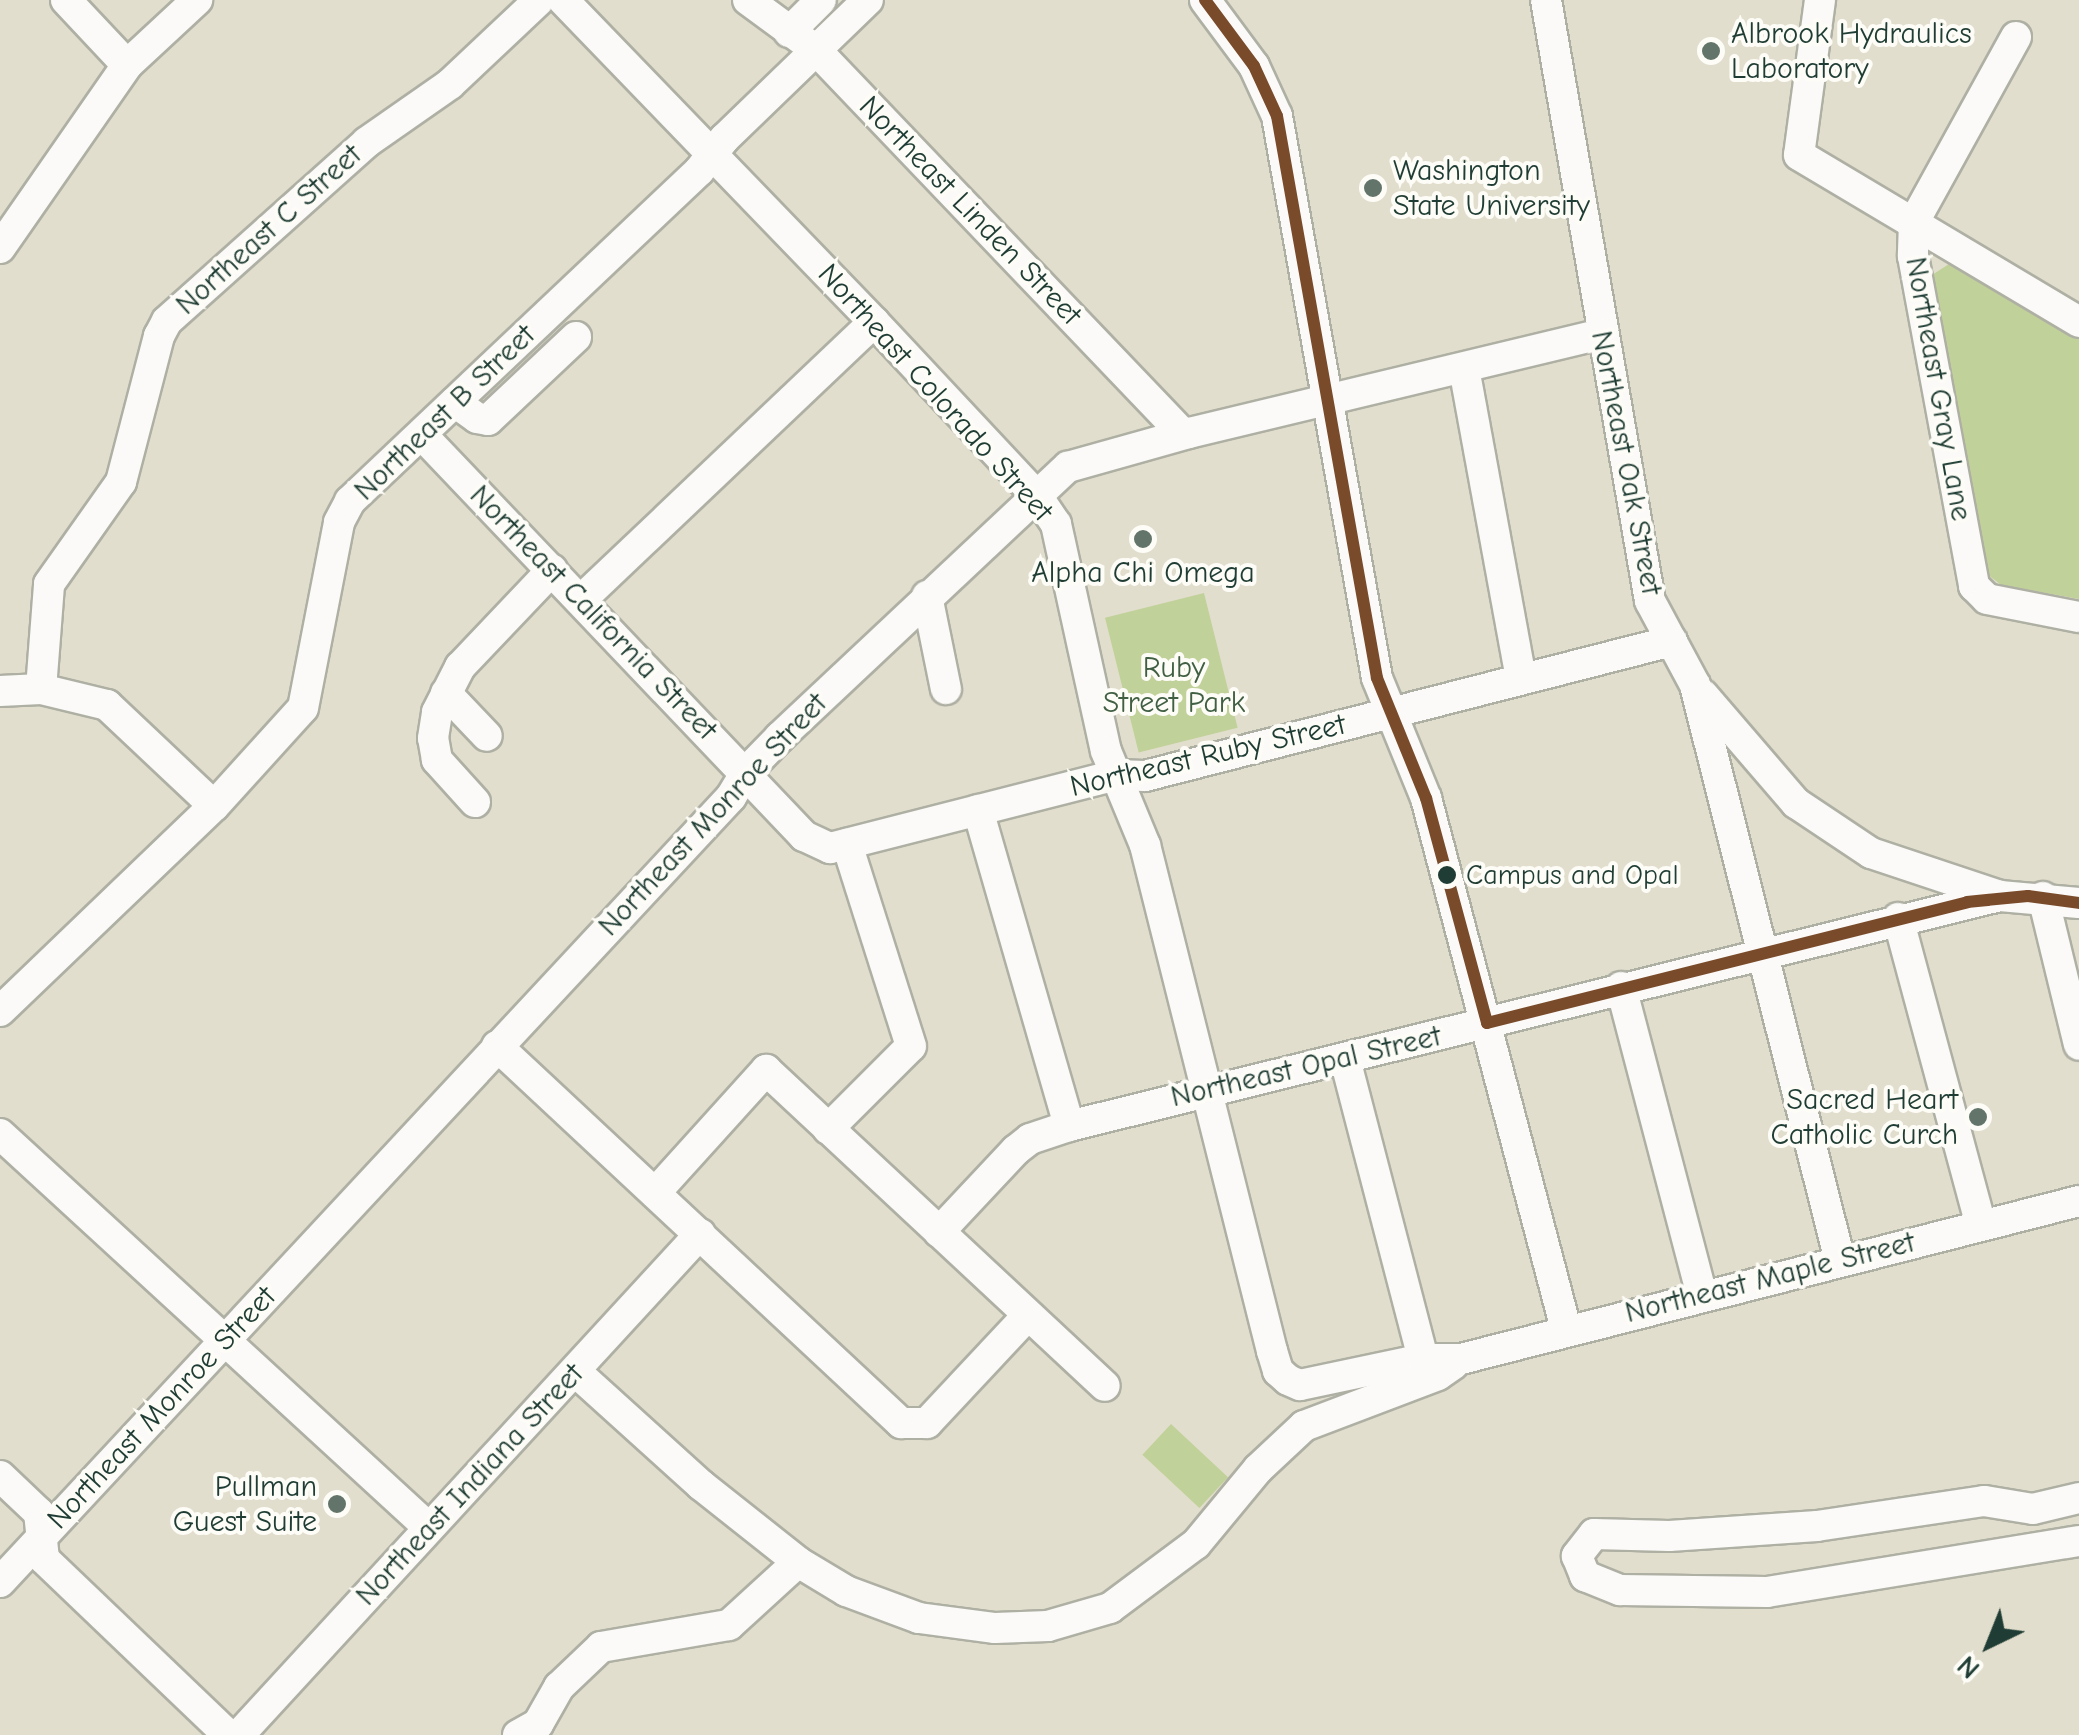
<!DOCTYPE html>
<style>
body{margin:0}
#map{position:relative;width:2079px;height:1735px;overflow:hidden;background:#e2decd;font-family:"Comic Neue",sans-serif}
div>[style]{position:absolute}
.green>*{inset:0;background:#c1d19a;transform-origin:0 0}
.roads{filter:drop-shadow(2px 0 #afb0a4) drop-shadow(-2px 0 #afb0a4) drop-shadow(0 2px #afb0a4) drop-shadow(0 -2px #afb0a4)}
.minor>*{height:30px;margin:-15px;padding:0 15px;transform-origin:15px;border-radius:15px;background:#fbfaf8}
.bus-1>*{height:12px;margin:-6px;padding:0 6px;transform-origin:6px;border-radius:6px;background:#7a4b2a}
.dots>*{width:28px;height:28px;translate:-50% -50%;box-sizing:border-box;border:5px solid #fdfcf7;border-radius:50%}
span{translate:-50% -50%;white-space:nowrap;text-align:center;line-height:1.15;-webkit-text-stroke:8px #fdfcf7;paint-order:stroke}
.bus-label{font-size:28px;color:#1f3d34}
.left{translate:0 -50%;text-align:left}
.poi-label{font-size:30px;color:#1f3d34}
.right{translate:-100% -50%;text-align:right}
.street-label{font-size:30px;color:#1f3d34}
.park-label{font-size:30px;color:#416043}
.north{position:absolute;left:1939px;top:1595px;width:100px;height:100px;-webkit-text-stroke:8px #fdfcf7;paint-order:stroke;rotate:223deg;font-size:28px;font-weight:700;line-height:40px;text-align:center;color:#1f3d34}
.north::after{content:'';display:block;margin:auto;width:35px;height:45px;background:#1f3d34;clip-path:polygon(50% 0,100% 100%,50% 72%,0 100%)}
</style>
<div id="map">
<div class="green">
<i style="clip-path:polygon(1949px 264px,2079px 337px,2079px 599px,2001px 585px,1987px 574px,1932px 275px)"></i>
<i style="left:1204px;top:593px;width:139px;height:102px;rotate:76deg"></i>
<i style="left:1171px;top:1424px;width:78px;height:42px;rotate:43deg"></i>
</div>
<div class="roads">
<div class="minor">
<i style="left:66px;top:0;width:89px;rotate:46.8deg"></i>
<i style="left:563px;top:0;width:448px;rotate:46deg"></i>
<i style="left:874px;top:322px;width:238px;rotate:46.9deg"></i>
<i style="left:1037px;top:496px;width:34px;rotate:56deg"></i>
<i style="left:1056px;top:524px;width:232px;rotate:77.6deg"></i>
<i style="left:1106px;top:751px;width:102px;rotate:67.5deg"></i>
<i style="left:1145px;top:845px;width:522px;rotate:75.91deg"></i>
<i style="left:1272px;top:1351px;width:21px;rotate:73deg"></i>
<i style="left:1278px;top:1371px;width:13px;rotate:42deg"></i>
<i style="left:1288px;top:1380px;width:13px;rotate:23deg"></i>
<i style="left:1300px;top:1385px;width:126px;rotate:-11.9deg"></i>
<i style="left:1423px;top:1359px;width:38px"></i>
<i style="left:1461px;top:1359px;width:638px;rotate:-14.34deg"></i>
<i style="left:748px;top:0;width:84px;rotate:36.3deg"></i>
<i style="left:816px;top:50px;width:531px;rotate:46.3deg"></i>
<i style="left:1205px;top:0;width:82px;rotate:53.4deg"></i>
<i style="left:1254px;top:66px;width:55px;rotate:65.3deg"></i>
<i style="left:1277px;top:116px;width:571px;rotate:79.91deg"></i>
<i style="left:1377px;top:678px;width:130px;rotate:67.8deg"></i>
<i style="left:1426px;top:798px;width:549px;rotate:75.23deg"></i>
<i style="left:1546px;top:0;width:610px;rotate:80.18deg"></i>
<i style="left:1650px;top:601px;width:95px;rotate:61.8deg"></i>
<i style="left:1695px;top:685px;width:594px;rotate:75.87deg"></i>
<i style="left:1820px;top:0;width:156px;rotate:97.7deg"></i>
<i style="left:1799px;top:155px;width:326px;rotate:30.8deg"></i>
<i style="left:789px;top:32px;width:45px;rotate:-45deg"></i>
<i style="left:2016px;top:37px;width:211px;rotate:118.9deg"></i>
<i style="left:1914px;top:222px;width:34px;rotate:92deg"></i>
<i style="left:1913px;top:256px;width:336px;rotate:79.5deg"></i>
<i style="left:1974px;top:586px;width:18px;rotate:45deg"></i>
<i style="left:1987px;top:599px;width:94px;rotate:11.1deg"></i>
<i style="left:0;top:248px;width:223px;rotate:-55.2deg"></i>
<i style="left:127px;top:65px;width:96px;rotate:-42.9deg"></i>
<i style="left:1464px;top:368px;width:316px;rotate:79.6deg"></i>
<i style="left:455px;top:402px;width:27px;rotate:36deg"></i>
<i style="left:477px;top:418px;width:11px;rotate:10deg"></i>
<i style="left:488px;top:420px;width:121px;rotate:-43.3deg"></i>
<i style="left:422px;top:435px;width:554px;rotate:46.39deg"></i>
<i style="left:804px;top:836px;width:29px;rotate:25deg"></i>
<i style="left:830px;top:848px;width:295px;rotate:-14.3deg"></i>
<i style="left:1116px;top:775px;width:29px;rotate:2deg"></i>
<i style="left:1145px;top:776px;width:544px;rotate:-14.37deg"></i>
<i style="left:927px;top:596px;width:95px;rotate:78.5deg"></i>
<i style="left:581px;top:600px;width:404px;rotate:-43.5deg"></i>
<i style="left:41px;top:689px;width:105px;rotate:-85.6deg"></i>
<i style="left:49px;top:584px;width:125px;rotate:-54.8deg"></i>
<i style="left:121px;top:482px;width:151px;rotate:-75.4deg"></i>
<i style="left:159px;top:336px;width:17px;rotate:-62deg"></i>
<i style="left:167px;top:321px;width:268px;rotate:-41.8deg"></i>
<i style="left:367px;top:142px;width:101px;rotate:-34.9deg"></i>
<i style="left:450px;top:84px;width:122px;rotate:-43.3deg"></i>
<i style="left:0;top:691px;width:41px;rotate:-2.8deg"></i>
<i style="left:41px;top:689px;width:68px;rotate:13.6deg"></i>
<i style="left:107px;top:705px;width:147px;rotate:43.3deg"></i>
<i style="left:446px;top:693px;width:59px;rotate:46.4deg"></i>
<i style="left:1703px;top:695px;width:143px;rotate:49.3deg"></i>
<i style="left:1796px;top:803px;width:90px;rotate:33.7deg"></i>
<i style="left:1871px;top:853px;width:136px;rotate:18.4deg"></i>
<i style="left:2000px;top:896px;width:79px;rotate:5.1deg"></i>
<i style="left:475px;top:802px;width:57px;rotate:-132.1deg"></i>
<i style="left:437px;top:760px;width:22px;rotate:-100deg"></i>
<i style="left:433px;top:738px;width:26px;rotate:-81deg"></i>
<i style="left:437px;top:712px;width:51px;rotate:-62.9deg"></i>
<i style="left:460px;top:667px;width:134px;rotate:-46.5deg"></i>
<i style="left:978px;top:810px;width:329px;rotate:73.9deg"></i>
<i style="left:2043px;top:897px;width:152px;rotate:76.3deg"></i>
<i style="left:1898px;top:918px;width:318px;rotate:74.9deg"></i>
<i style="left:1621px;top:987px;width:319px;rotate:75.3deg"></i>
<i style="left:0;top:1011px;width:296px;rotate:-43.8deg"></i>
<i style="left:214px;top:806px;width:132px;rotate:-47.8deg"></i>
<i style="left:303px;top:708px;width:189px;rotate:-79deg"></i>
<i style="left:339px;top:522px;width:24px;rotate:-62deg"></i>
<i style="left:350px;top:501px;width:480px;rotate:-43.4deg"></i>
<i style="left:699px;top:171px;width:41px;rotate:-52deg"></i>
<i style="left:724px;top:139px;width:200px;rotate:-44deg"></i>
<i style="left:497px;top:1046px;width:553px;rotate:43.02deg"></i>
<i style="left:901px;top:1423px;width:26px"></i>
<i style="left:927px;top:1423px;width:148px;rotate:-46.9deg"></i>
<i style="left:1345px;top:1059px;width:310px;rotate:75.4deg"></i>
<i style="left:828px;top:1129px;width:117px;rotate:-45deg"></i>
<i style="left:911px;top:1046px;width:212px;rotate:-107.6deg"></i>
<i style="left:0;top:1134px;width:581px;rotate:42.56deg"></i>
<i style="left:655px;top:1193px;width:166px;rotate:-47.9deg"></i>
<i style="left:766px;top:1070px;width:463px;rotate:43deg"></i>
<i style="left:939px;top:1232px;width:112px;rotate:-46.8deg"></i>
<i style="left:1016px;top:1150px;width:18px;rotate:-38deg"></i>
<i style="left:1030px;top:1139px;width:41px;rotate:-18.4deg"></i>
<i style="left:1069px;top:1126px;width:959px;rotate:-13.88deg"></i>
<i style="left:576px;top:1372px;width:169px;rotate:42.1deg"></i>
<i style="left:701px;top:1485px;width:124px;rotate:38.4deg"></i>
<i style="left:798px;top:1562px;width:56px;rotate:31.1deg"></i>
<i style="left:846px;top:1591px;width:78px;rotate:20.3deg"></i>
<i style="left:919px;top:1618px;width:77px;rotate:7.5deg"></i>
<i style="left:995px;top:1628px;width:53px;rotate:-2.2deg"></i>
<i style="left:1048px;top:1626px;width:65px;rotate:-16.2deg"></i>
<i style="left:1110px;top:1608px;width:107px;rotate:-36.7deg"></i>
<i style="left:1196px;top:1544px;width:97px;rotate:-50.4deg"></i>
<i style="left:1258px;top:1469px;width:63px;rotate:-43.1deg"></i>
<i style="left:1304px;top:1426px;width:143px;rotate:-20.8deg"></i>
<i style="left:1438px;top:1375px;width:19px;rotate:-35deg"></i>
<i style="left:0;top:1476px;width:54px;rotate:43.5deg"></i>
<i style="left:39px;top:1513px;width:46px;rotate:83.8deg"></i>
<i style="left:44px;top:1559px;width:255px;rotate:43.7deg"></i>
<i style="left:2079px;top:1498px;width:47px;rotate:166.6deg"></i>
<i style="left:2033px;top:1509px;width:50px;rotate:-170.7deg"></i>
<i style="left:1984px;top:1501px;width:169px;rotate:171.5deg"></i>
<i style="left:1817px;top:1526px;width:148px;rotate:176.1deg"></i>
<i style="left:1669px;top:1536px;width:75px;rotate:-178.5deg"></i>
<i style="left:1594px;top:1534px;width:28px;rotate:128deg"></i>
<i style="left:1577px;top:1556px;width:22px;rotate:68deg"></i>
<i style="left:1585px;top:1576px;width:38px;rotate:22deg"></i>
<i style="left:1620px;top:1590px;width:147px;rotate:0.8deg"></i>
<i style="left:1767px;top:1592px;width:316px;rotate:-9.3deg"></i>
<i style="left:0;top:1582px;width:1073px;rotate:-47.04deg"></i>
<i style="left:731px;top:797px;width:29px;rotate:-59deg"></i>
<i style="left:746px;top:772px;width:49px;rotate:-45.8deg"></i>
<i style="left:780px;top:737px;width:395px;rotate:-43.2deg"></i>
<i style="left:1068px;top:467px;width:126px;rotate:-15.7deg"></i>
<i style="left:1189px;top:433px;width:425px;rotate:-13.5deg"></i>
<i style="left:239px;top:1735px;width:681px;rotate:-47.38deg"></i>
<i style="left:518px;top:1735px;width:23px;rotate:-29deg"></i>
<i style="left:538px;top:1724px;width:43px;rotate:-60.4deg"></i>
<i style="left:559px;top:1687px;width:58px;rotate:-43.6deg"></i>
<i style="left:601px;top:1647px;width:130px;rotate:-9.8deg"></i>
<i style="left:729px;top:1625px;width:93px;rotate:-42.4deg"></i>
</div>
</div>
<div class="bus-1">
<i style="left:1205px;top:0;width:82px;rotate:53.4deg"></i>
<i style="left:1254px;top:66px;width:55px;rotate:65.3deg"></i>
<i style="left:1277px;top:116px;width:571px;rotate:79.91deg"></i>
<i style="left:1377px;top:678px;width:130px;rotate:67.8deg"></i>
<i style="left:1426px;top:798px;width:233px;rotate:74.8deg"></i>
<i style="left:1487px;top:1023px;width:495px;rotate:-14.1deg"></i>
<i style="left:1967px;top:902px;width:61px;rotate:-5.6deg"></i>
<i style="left:2028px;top:896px;width:51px;rotate:7.8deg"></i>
</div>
<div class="dots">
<i style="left:1711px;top:51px;background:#63756a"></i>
<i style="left:1373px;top:188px;background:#63756a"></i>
<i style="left:1143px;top:539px;background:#63756a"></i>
<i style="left:1447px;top:875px;background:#1f3d34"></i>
<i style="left:1978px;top:1117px;background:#63756a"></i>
<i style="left:337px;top:1504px;background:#63756a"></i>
</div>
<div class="bus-label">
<span class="left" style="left:1466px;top:875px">Campus and Opal</span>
</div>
<div class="poi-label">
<span class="left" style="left:1731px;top:51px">Albrook Hydraulics<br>Laboratory</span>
<span class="left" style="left:1393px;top:188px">Washington<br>State University</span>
<span style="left:1143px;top:573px">Alpha Chi Omega</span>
<span class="right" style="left:1958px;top:1117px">Sacred Heart<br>Catholic Curch</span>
<span class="right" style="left:317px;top:1504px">Pullman<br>Guest Suite</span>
</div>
<div class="street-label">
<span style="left:970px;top:211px;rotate:46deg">Northeast Linden Street</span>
<span style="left:269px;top:230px;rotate:-42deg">Northeast C Street</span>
<span style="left:1938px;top:389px;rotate:80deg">Northeast Gray Lane</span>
<span style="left:935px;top:393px;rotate:48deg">Northeast Colorado Street</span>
<span style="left:445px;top:413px;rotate:-44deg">Northeast B Street</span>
<span style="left:1626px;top:463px;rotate:79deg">Northeast Oak Street</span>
<span style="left:593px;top:613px;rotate:46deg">Northeast California Street</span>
<span style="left:1208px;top:756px;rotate:-13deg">Northeast Ruby Street</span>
<span style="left:713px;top:815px;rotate:-47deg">Northeast Monroe Street</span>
<span style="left:1306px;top:1067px;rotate:-13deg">Northeast Opal Street</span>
<span style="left:1770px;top:1278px;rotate:-14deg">Northeast Maple Street</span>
<span style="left:162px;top:1408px;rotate:-47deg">Northeast Monroe Street</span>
<span style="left:470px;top:1485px;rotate:-47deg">Northeast Indiana Street</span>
</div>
<div class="park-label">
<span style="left:1174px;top:685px">Ruby<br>Street Park</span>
</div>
<div class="north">N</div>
</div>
